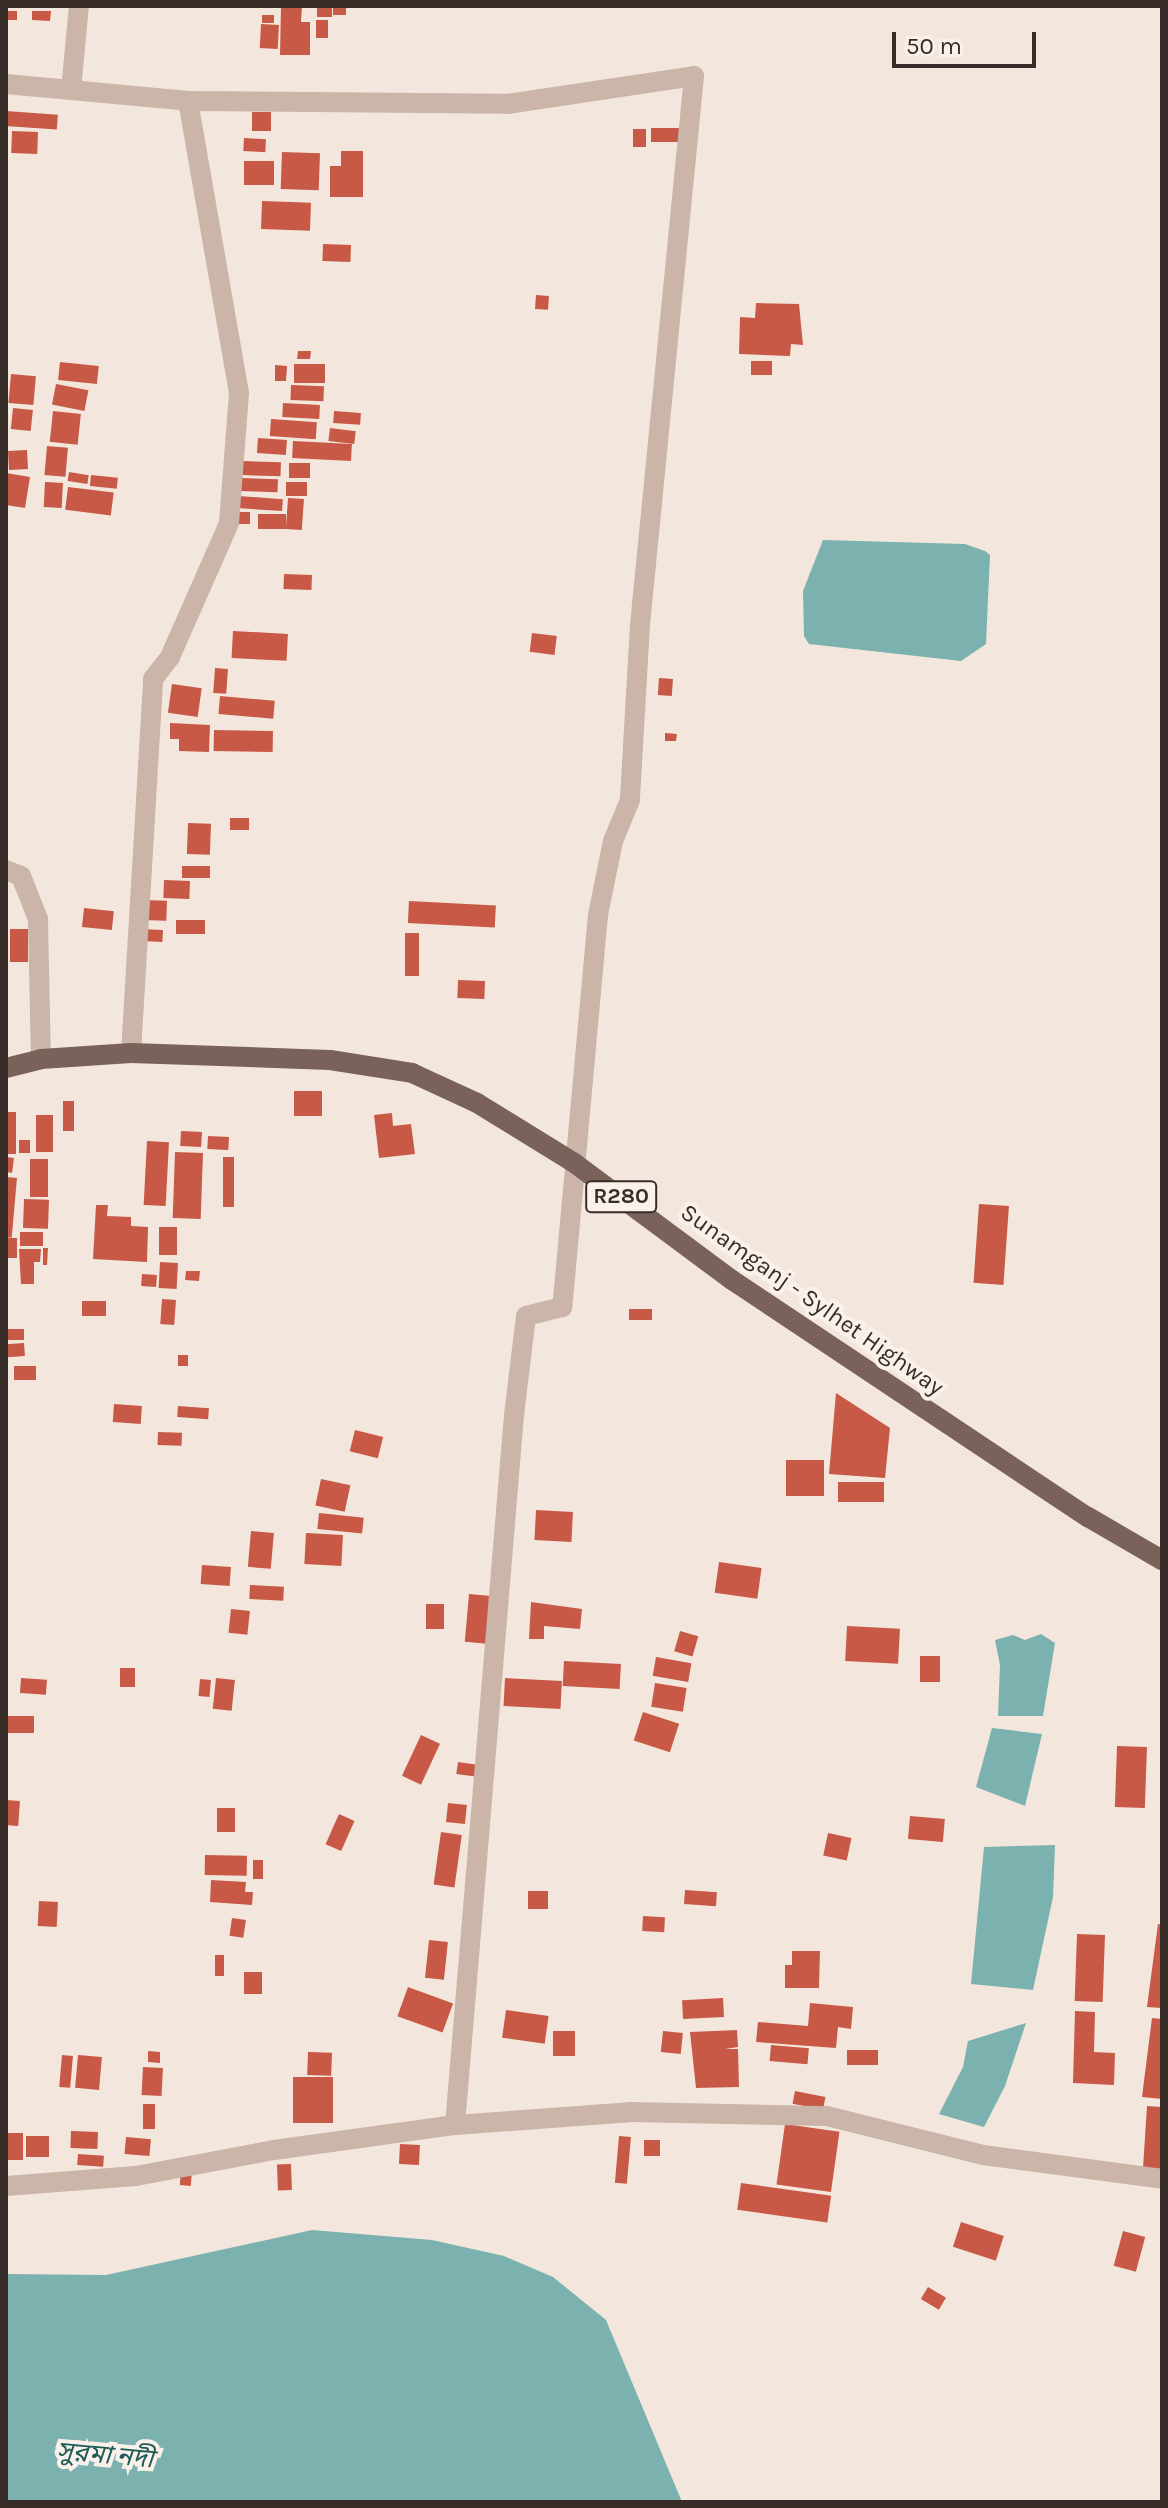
<!DOCTYPE html>
<meta charset="utf-8">
<style>
body{margin:0}
#map{position:relative;width:1168px;height:2508px;overflow:hidden;background:#f3e7dd;font-family:Karla,"Noto Sans Bengali",sans-serif}
div>[style]{position:absolute}
.water>*{inset:0;background:#7bb1ae}
.building>*{inset:0;background:#c85946;transform-origin:0 0}
.minor>*{height:20px;margin:-10px;padding:0 10px;transform-origin:10px;border-radius:10px;background:#cbb5a9}
.major>*{height:20px;margin:-10px;padding:0 10px;transform-origin:10px;border-radius:10px;background:#7a615a}
span{translate:-50% -50%;white-space:nowrap;text-align:center;line-height:1.15;-webkit-text-stroke:8px #faf1ea;paint-order:stroke}
.shield-label span{padding:2px 6px;background:#faf1ea;border:2px solid;border-radius:6px;-webkit-text-stroke-width:0}
.shield-label{font-size:22px;color:#382c29;font-weight:700}
.street-label{font-size:24px;color:#382c29}
.water-label{font-size:26px;color:#1d5b59;font-style:italic}
.frame{position:absolute;inset:0;border:8px solid #382c29;pointer-events:none}
.scale{position:absolute;left:892px;top:32px;width:144px;height:36px;box-sizing:border-box;border:4px solid #382c29;border-top:0;padding-left:10px;font-size:24px;line-height:28px;white-space:nowrap;color:#382c29;-webkit-text-stroke:6px #faf1ea;paint-order:stroke}
</style>
<div id="map">
<div class="water">
<i style="clip-path:polygon(823px 540px,965px 544px,985px 551px,990px 555px,986px 644px,961px 661px,809px 644px,804px 636px,803px 591px)"></i>
<i style="clip-path:polygon(1041px 1634px,1055px 1643px,1043px 1716px,998px 1716px,1000px 1665px,995px 1640px,1013px 1635px,1025px 1640px)"></i>
<i style="clip-path:polygon(992px 1728px,1042px 1734px,1025px 1806px,976px 1787px)"></i>
<i style="clip-path:polygon(1055px 1845px,1053px 1897px,1033px 1990px,971px 1984px,984px 1847px)"></i>
<i style="clip-path:polygon(1026px 2023px,1005px 2086px,984px 2127px,939px 2114px,963px 2067px,968px 2041px)"></i>
<i style="clip-path:polygon(312px 2230px,432px 2240px,504px 2256px,553px 2277px,606px 2320px,682px 2502px,6px 2502px,6px 2274px,106px 2275px)"></i>
</div>
<div class="building">
<i style="clip-path:polygon(281px 6px,302px 6px,301px 22px,310px 22px,310px 55px,280px 55px)"></i>
<i style="left:317px;top:6px;width:15px;height:11px"></i>
<i style="left:333px;top:6px;width:13px;height:9px"></i>
<i style="left:6px;top:11px;width:11px;height:9px"></i>
<i style="clip-path:polygon(32px 11px,51px 11px,50px 21px,32px 20px)"></i>
<i style="left:262px;top:15px;width:12px;height:8px"></i>
<i style="left:316px;top:20px;width:12px;height:18px"></i>
<i style="left:261px;top:24px;width:18px;height:24px;rotate:3deg"></i>
<i style="left:6px;top:111px;width:52px;height:15px;rotate:4deg"></i>
<i style="left:271px;top:112px;width:19px;height:19px;rotate:90deg"></i>
<i style="left:685px;top:128px;width:14px;height:34px;rotate:90deg"></i>
<i style="left:633px;top:129px;width:13px;height:18px"></i>
<i style="left:12px;top:131px;width:26px;height:22px;rotate:2deg"></i>
<i style="left:244px;top:138px;width:22px;height:13px;rotate:3deg"></i>
<i style="clip-path:polygon(341px 151px,363px 151px,363px 197px,330px 197px,330px 166px,341px 166px)"></i>
<i style="left:282px;top:152px;width:38px;height:37px;rotate:2deg"></i>
<i style="left:274px;top:161px;width:24px;height:30px;rotate:90deg"></i>
<i style="left:262px;top:201px;width:49px;height:28px;rotate:2deg"></i>
<i style="left:323px;top:244px;width:28px;height:17px;rotate:2deg"></i>
<i style="left:536px;top:295px;width:13px;height:14px;rotate:4deg"></i>
<i style="clip-path:polygon(756px 303px,799px 304px,803px 345px,791px 344px,790px 356px,739px 354px,740px 317px,755px 318px)"></i>
<i style="clip-path:polygon(298px 351px,311px 351px,310px 359px,297px 359px)"></i>
<i style="left:751px;top:361px;width:21px;height:14px"></i>
<i style="left:60px;top:362px;width:39px;height:18px;rotate:6deg"></i>
<i style="left:294px;top:364px;width:31px;height:19px"></i>
<i style="clip-path:polygon(275px 365px,287px 366px,286px 381px,275px 381px)"></i>
<i style="left:11px;top:374px;width:25px;height:29px;rotate:5deg"></i>
<i style="left:56px;top:384px;width:33px;height:21px;rotate:11deg"></i>
<i style="left:291px;top:385px;width:33px;height:15px;rotate:2deg"></i>
<i style="left:283px;top:403px;width:37px;height:14px;rotate:3deg"></i>
<i style="left:13px;top:408px;width:20px;height:21px;rotate:6deg"></i>
<i style="left:53px;top:411px;width:28px;height:31px;rotate:6deg"></i>
<i style="left:334px;top:411px;width:27px;height:12px;rotate:4deg"></i>
<i style="left:271px;top:419px;width:46px;height:17px;rotate:4deg"></i>
<i style="left:330px;top:428px;width:26px;height:13px;rotate:7deg"></i>
<i style="left:258px;top:438px;width:29px;height:15px;rotate:4deg"></i>
<i style="left:293px;top:441px;width:59px;height:17px;rotate:3deg"></i>
<i style="left:47px;top:446px;width:21px;height:29px;rotate:5deg"></i>
<i style="left:27px;top:450px;width:19px;height:19px;rotate:87deg"></i>
<i style="left:243px;top:461px;width:38px;height:14px;rotate:2deg"></i>
<i style="left:289px;top:463px;width:21px;height:15px"></i>
<i style="left:69px;top:472px;width:20px;height:9px;rotate:9deg"></i>
<i style="clip-path:polygon(6px 473px,30px 477px,25px 508px,6px 505px)"></i>
<i style="left:91px;top:475px;width:27px;height:11px;rotate:6deg"></i>
<i style="left:240px;top:478px;width:38px;height:13px;rotate:2deg"></i>
<i style="left:45px;top:482px;width:18px;height:25px;rotate:3deg"></i>
<i style="left:286px;top:482px;width:21px;height:14px"></i>
<i style="left:68px;top:487px;width:46px;height:23px;rotate:7deg"></i>
<i style="left:238px;top:496px;width:45px;height:12px;rotate:4deg"></i>
<i style="left:288px;top:498px;width:16px;height:31px;rotate:4deg"></i>
<i style="left:236px;top:512px;width:14px;height:12px"></i>
<i style="left:258px;top:514px;width:28px;height:15px"></i>
<i style="left:284px;top:574px;width:28px;height:15px;rotate:2deg"></i>
<i style="left:233px;top:631px;width:55px;height:27px;rotate:3deg"></i>
<i style="left:532px;top:633px;width:25px;height:19px;rotate:7deg"></i>
<i style="left:215px;top:668px;width:13px;height:25px;rotate:4deg"></i>
<i style="left:659px;top:678px;width:14px;height:17px;rotate:4deg"></i>
<i style="left:172px;top:684px;width:30px;height:29px;rotate:8deg"></i>
<i style="left:220px;top:696px;width:55px;height:18px;rotate:5deg"></i>
<i style="clip-path:polygon(170px 723px,210px 725px,209px 752px,179px 751px,179px 739px,170px 739px)"></i>
<i style="left:214px;top:730px;width:59px;height:21px;rotate:1deg"></i>
<i style="clip-path:polygon(665px 733px,677px 734px,676px 741px,665px 741px)"></i>
<i style="left:230px;top:818px;width:19px;height:12px"></i>
<i style="left:188px;top:823px;width:23px;height:31px;rotate:2deg"></i>
<i style="left:182px;top:866px;width:28px;height:12px"></i>
<i style="left:164px;top:880px;width:26px;height:18px;rotate:2deg"></i>
<i style="left:142px;top:900px;width:25px;height:20px;rotate:2deg"></i>
<i style="left:409px;top:901px;width:87px;height:22px;rotate:3deg"></i>
<i style="left:84px;top:908px;width:30px;height:19px;rotate:6deg"></i>
<i style="left:176px;top:920px;width:29px;height:14px"></i>
<i style="left:10px;top:929px;width:18px;height:33px"></i>
<i style="left:142px;top:929px;width:21px;height:12px;rotate:3deg"></i>
<i style="left:405px;top:933px;width:14px;height:43px"></i>
<i style="left:458px;top:980px;width:27px;height:18px;rotate:2deg"></i>
<i style="left:322px;top:1091px;width:25px;height:28px;rotate:90deg"></i>
<i style="left:63px;top:1101px;width:11px;height:30px"></i>
<i style="left:6px;top:1112px;width:10px;height:42px"></i>
<i style="clip-path:polygon(392px 1113px,393px 1126px,411px 1124px,415px 1154px,379px 1158px,374px 1115px)"></i>
<i style="left:53px;top:1115px;width:37px;height:17px;rotate:90deg"></i>
<i style="left:181px;top:1131px;width:21px;height:15px;rotate:3deg"></i>
<i style="left:208px;top:1136px;width:21px;height:13px;rotate:3deg"></i>
<i style="left:19px;top:1140px;width:11px;height:13px"></i>
<i style="left:147px;top:1141px;width:22px;height:64px;rotate:3deg"></i>
<i style="left:175px;top:1152px;width:28px;height:66px;rotate:2deg"></i>
<i style="left:6px;top:1157px;width:8px;height:15px;rotate:7deg"></i>
<i style="left:223px;top:1157px;width:11px;height:50px"></i>
<i style="left:30px;top:1159px;width:18px;height:38px"></i>
<i style="left:6px;top:1177px;width:11px;height:60px;rotate:5deg"></i>
<i style="left:24px;top:1199px;width:25px;height:29px;rotate:2deg"></i>
<i style="left:979px;top:1204px;width:30px;height:79px;rotate:4deg"></i>
<i style="clip-path:polygon(96px 1205px,108px 1205px,107px 1216px,131px 1217px,131px 1226px,148px 1227px,147px 1262px,93px 1259px)"></i>
<i style="left:159px;top:1227px;width:18px;height:28px"></i>
<i style="left:43px;top:1232px;width:14px;height:23px;rotate:90deg"></i>
<i style="left:6px;top:1238px;width:11px;height:20px"></i>
<i style="clip-path:polygon(43px 1248px,48px 1248px,47px 1265px,43px 1265px)"></i>
<i style="clip-path:polygon(19px 1249px,41px 1249px,40px 1262px,34px 1262px,34px 1284px,21px 1284px)"></i>
<i style="left:160px;top:1262px;width:18px;height:26px;rotate:3deg"></i>
<i style="clip-path:polygon(186px 1271px,200px 1271px,199px 1281px,185px 1280px)"></i>
<i style="left:142px;top:1274px;width:15px;height:12px;rotate:4deg"></i>
<i style="left:162px;top:1299px;width:14px;height:25px;rotate:4deg"></i>
<i style="left:82px;top:1301px;width:24px;height:15px"></i>
<i style="left:629px;top:1309px;width:23px;height:11px"></i>
<i style="left:6px;top:1329px;width:18px;height:11px"></i>
<i style="left:24px;top:1343px;width:13px;height:18px;rotate:86deg"></i>
<i style="left:178px;top:1355px;width:10px;height:11px"></i>
<i style="left:14px;top:1366px;width:22px;height:14px"></i>
<i style="clip-path:polygon(836px 1393px,890px 1428px,885px 1478px,829px 1474px)"></i>
<i style="left:114px;top:1404px;width:28px;height:18px;rotate:4deg"></i>
<i style="left:178px;top:1406px;width:31px;height:11px;rotate:4deg"></i>
<i style="left:355px;top:1430px;width:29px;height:22px;rotate:14deg"></i>
<i style="left:158px;top:1432px;width:24px;height:13px;rotate:2deg"></i>
<i style="left:786px;top:1460px;width:38px;height:36px"></i>
<i style="left:321px;top:1479px;width:30px;height:27px;rotate:12deg"></i>
<i style="left:838px;top:1482px;width:46px;height:20px"></i>
<i style="left:536px;top:1510px;width:37px;height:30px;rotate:3deg"></i>
<i style="left:319px;top:1513px;width:45px;height:16px;rotate:6deg"></i>
<i style="left:251px;top:1531px;width:23px;height:36px;rotate:5deg"></i>
<i style="left:306px;top:1533px;width:37px;height:31px;rotate:3deg"></i>
<i style="left:719px;top:1562px;width:43px;height:31px;rotate:8deg"></i>
<i style="left:202px;top:1565px;width:29px;height:19px;rotate:4deg"></i>
<i style="left:250px;top:1585px;width:34px;height:14px;rotate:3deg"></i>
<i style="left:469px;top:1594px;width:22px;height:48px;rotate:5deg"></i>
<i style="clip-path:polygon(531px 1602px,582px 1609px,580px 1629px,544px 1626px,544px 1639px,529px 1639px)"></i>
<i style="left:426px;top:1604px;width:18px;height:25px"></i>
<i style="left:231px;top:1609px;width:19px;height:24px;rotate:6deg"></i>
<i style="left:847px;top:1626px;width:53px;height:35px;rotate:3deg"></i>
<i style="left:680px;top:1631px;width:19px;height:21px;rotate:16deg"></i>
<i style="left:920px;top:1656px;width:20px;height:26px"></i>
<i style="left:656px;top:1657px;width:36px;height:19px;rotate:10deg"></i>
<i style="left:564px;top:1661px;width:57px;height:25px;rotate:3deg"></i>
<i style="left:120px;top:1668px;width:15px;height:19px"></i>
<i style="left:21px;top:1678px;width:26px;height:15px;rotate:4deg"></i>
<i style="left:216px;top:1678px;width:19px;height:31px;rotate:6deg"></i>
<i style="left:505px;top:1678px;width:57px;height:28px;rotate:3deg"></i>
<i style="left:200px;top:1679px;width:11px;height:17px;rotate:5deg"></i>
<i style="left:655px;top:1683px;width:32px;height:24px;rotate:9deg"></i>
<i style="left:643px;top:1712px;width:38px;height:30px;rotate:18deg"></i>
<i style="left:6px;top:1716px;width:28px;height:17px"></i>
<i style="left:421px;top:1735px;width:21px;height:45px;rotate:25deg"></i>
<i style="left:1117px;top:1746px;width:30px;height:61px;rotate:2deg"></i>
<i style="left:458px;top:1762px;width:21px;height:12px;rotate:8deg"></i>
<i style="left:6px;top:1800px;width:14px;height:25px;rotate:4deg"></i>
<i style="left:448px;top:1803px;width:19px;height:19px;rotate:6deg"></i>
<i style="left:217px;top:1808px;width:18px;height:24px"></i>
<i style="left:339px;top:1814px;width:17px;height:33px;rotate:24deg"></i>
<i style="left:910px;top:1816px;width:35px;height:23px;rotate:5deg"></i>
<i style="left:441px;top:1832px;width:21px;height:53px;rotate:8deg"></i>
<i style="left:828px;top:1833px;width:24px;height:23px;rotate:12deg"></i>
<i style="left:205px;top:1855px;width:42px;height:20px;rotate:1deg"></i>
<i style="left:253px;top:1860px;width:10px;height:19px"></i>
<i style="clip-path:polygon(211px 1880px,246px 1882px,245px 1892px,253px 1892px,252px 1905px,210px 1902px)"></i>
<i style="left:685px;top:1890px;width:32px;height:14px;rotate:4deg"></i>
<i style="left:528px;top:1891px;width:20px;height:18px"></i>
<i style="left:39px;top:1901px;width:19px;height:25px;rotate:3deg"></i>
<i style="left:643px;top:1916px;width:22px;height:15px;rotate:3deg"></i>
<i style="left:232px;top:1918px;width:14px;height:18px;rotate:8deg"></i>
<i style="clip-path:polygon(1158px 1924px,1162px 1925px,1162px 2008px,1147px 2007px)"></i>
<i style="left:1077px;top:1934px;width:28px;height:67px;rotate:2deg"></i>
<i style="left:429px;top:1940px;width:19px;height:38px;rotate:6deg"></i>
<i style="clip-path:polygon(792px 1951px,820px 1951px,819px 1988px,785px 1988px,785px 1965px,792px 1965px)"></i>
<i style="left:215px;top:1955px;width:9px;height:21px"></i>
<i style="left:244px;top:1972px;width:18px;height:22px"></i>
<i style="left:408px;top:1987px;width:48px;height:31px;rotate:20deg"></i>
<i style="left:723px;top:1998px;width:19px;height:41px;rotate:87deg"></i>
<i style="clip-path:polygon(810px 2003px,853px 2007px,851px 2029px,838px 2027px,836px 2048px,756px 2042px,758px 2022px,808px 2026px)"></i>
<i style="left:506px;top:2010px;width:43px;height:28px;rotate:8deg"></i>
<i style="clip-path:polygon(1075px 2011px,1095px 2012px,1094px 2052px,1115px 2053px,1114px 2085px,1073px 2083px)"></i>
<i style="clip-path:polygon(1152px 2018px,1162px 2019px,1162px 2099px,1142px 2097px)"></i>
<i style="clip-path:polygon(737px 2030px,738px 2047px,725px 2049px,738px 2049px,739px 2087px,696px 2088px,690px 2032px)"></i>
<i style="left:553px;top:2031px;width:22px;height:25px"></i>
<i style="left:663px;top:2031px;width:20px;height:21px;rotate:6deg"></i>
<i style="left:771px;top:2045px;width:38px;height:16px;rotate:5deg"></i>
<i style="left:878px;top:2050px;width:15px;height:31px;rotate:90deg"></i>
<i style="clip-path:polygon(148px 2051px,160px 2052px,160px 2063px,148px 2062px)"></i>
<i style="left:308px;top:2052px;width:24px;height:23px;rotate:2deg"></i>
<i style="left:62px;top:2055px;width:11px;height:32px;rotate:5deg"></i>
<i style="left:78px;top:2055px;width:24px;height:33px;rotate:5deg"></i>
<i style="left:143px;top:2067px;width:20px;height:28px;rotate:3deg"></i>
<i style="left:293px;top:2077px;width:40px;height:46px"></i>
<i style="left:795px;top:2091px;width:31px;height:13px;rotate:11deg"></i>
<i style="left:143px;top:2104px;width:12px;height:25px"></i>
<i style="clip-path:polygon(1147px 2106px,1162px 2107px,1162px 2169px,1143px 2168px)"></i>
<i style="left:785px;top:2124px;width:55px;height:61px;rotate:8deg"></i>
<i style="left:71px;top:2131px;width:27px;height:17px;rotate:2deg"></i>
<i style="left:7px;top:2133px;width:16px;height:27px"></i>
<i style="left:49px;top:2136px;width:21px;height:23px;rotate:90deg"></i>
<i style="left:619px;top:2136px;width:12px;height:47px;rotate:5deg"></i>
<i style="left:126px;top:2137px;width:25px;height:17px;rotate:5deg"></i>
<i style="left:644px;top:2140px;width:16px;height:16px"></i>
<i style="left:400px;top:2144px;width:20px;height:20px;rotate:3deg"></i>
<i style="left:78px;top:2154px;width:26px;height:11px;rotate:4deg"></i>
<i style="left:291px;top:2164px;width:26px;height:14px;rotate:88deg"></i>
<i style="left:181px;top:2171px;width:11px;height:14px;rotate:5deg"></i>
<i style="left:741px;top:2183px;width:91px;height:27px;rotate:8deg"></i>
<i style="left:961px;top:2222px;width:45px;height:26px;rotate:18deg"></i>
<i style="left:1123px;top:2231px;width:23px;height:36px;rotate:15deg"></i>
<i style="left:928px;top:2287px;width:21px;height:14px;rotate:31deg"></i>
</div>
<div class="minor">
<i style="left:6px;top:84px;width:183px;rotate:5.3deg"></i>
<i style="left:188px;top:101px;width:319px;rotate:0.5deg"></i>
<i style="left:507px;top:104px;width:189px;rotate:-8.5deg"></i>
<i style="left:694px;top:76px;width:552px;rotate:95.62deg"></i>
<i style="left:640px;top:625px;width:175px;rotate:93.3deg"></i>
<i style="left:630px;top:800px;width:44px;rotate:112.5deg"></i>
<i style="left:613px;top:841px;width:76px;rotate:101.5deg"></i>
<i style="left:598px;top:915px;width:394px;rotate:95.2deg"></i>
<i style="left:562px;top:1307px;width:37px;rotate:166deg"></i>
<i style="left:526px;top:1316px;width:100px;rotate:96.9deg"></i>
<i style="left:514px;top:1415px;width:712px;rotate:94.75deg"></i>
<i style="left:71px;top:90px;width:84px;rotate:-84.6deg"></i>
<i style="left:6px;top:870px;width:16px;rotate:22deg"></i>
<i style="left:21px;top:876px;width:46px;rotate:68.4deg"></i>
<i style="left:38px;top:919px;width:140px;rotate:88.8deg"></i>
<i style="left:131px;top:1053px;width:375px;rotate:-86.6deg"></i>
<i style="left:153px;top:679px;width:28px;rotate:-52deg"></i>
<i style="left:170px;top:657px;width:146px;rotate:-66.2deg"></i>
<i style="left:229px;top:523px;width:130px;rotate:-85.6deg"></i>
<i style="left:239px;top:393px;width:296px;rotate:-99.9deg"></i>
<i style="left:6px;top:2186px;width:130px;rotate:-4.4deg"></i>
<i style="left:136px;top:2176px;width:140px;rotate:-10.7deg"></i>
<i style="left:274px;top:2150px;width:183px;rotate:-7.9deg"></i>
<i style="left:455px;top:2125px;width:175px;rotate:-4.2deg"></i>
<i style="left:630px;top:2112px;width:197px;rotate:1.2deg"></i>
<i style="left:827px;top:2116px;width:161px;rotate:14deg"></i>
<i style="left:983px;top:2155px;width:181px;rotate:7.6deg"></i>
</div>
<div class="major">
<i style="left:6px;top:1068px;width:36px;rotate:-14deg"></i>
<i style="left:41px;top:1059px;width:90px;rotate:-3.8deg"></i>
<i style="left:131px;top:1053px;width:199px;rotate:2deg"></i>
<i style="left:330px;top:1060px;width:83px;rotate:9deg"></i>
<i style="left:412px;top:1073px;width:72px;rotate:24.8deg"></i>
<i style="left:477px;top:1103px;width:113px;rotate:31.6deg"></i>
<i style="left:573px;top:1162px;width:198px;rotate:36.6deg"></i>
<i style="left:732px;top:1280px;width:428px;rotate:33.7deg"></i>
<i style="left:1088px;top:1517px;width:86px;rotate:30.2deg"></i>
</div>
<div class="shield-label">
<span style="left:621px;top:1197px">R280</span>
</div>
<div class="street-label">
<span style="left:812px;top:1300px;rotate:35deg">Sunamganj - Sylhet Highway</span>
</div>
<div class="water-label">
<span style="left:105px;top:2455px;rotate:5deg">সুরমা নদী</span>
</div>
<div class="frame"></div>
<div class="scale">50 m</div>
</div>
